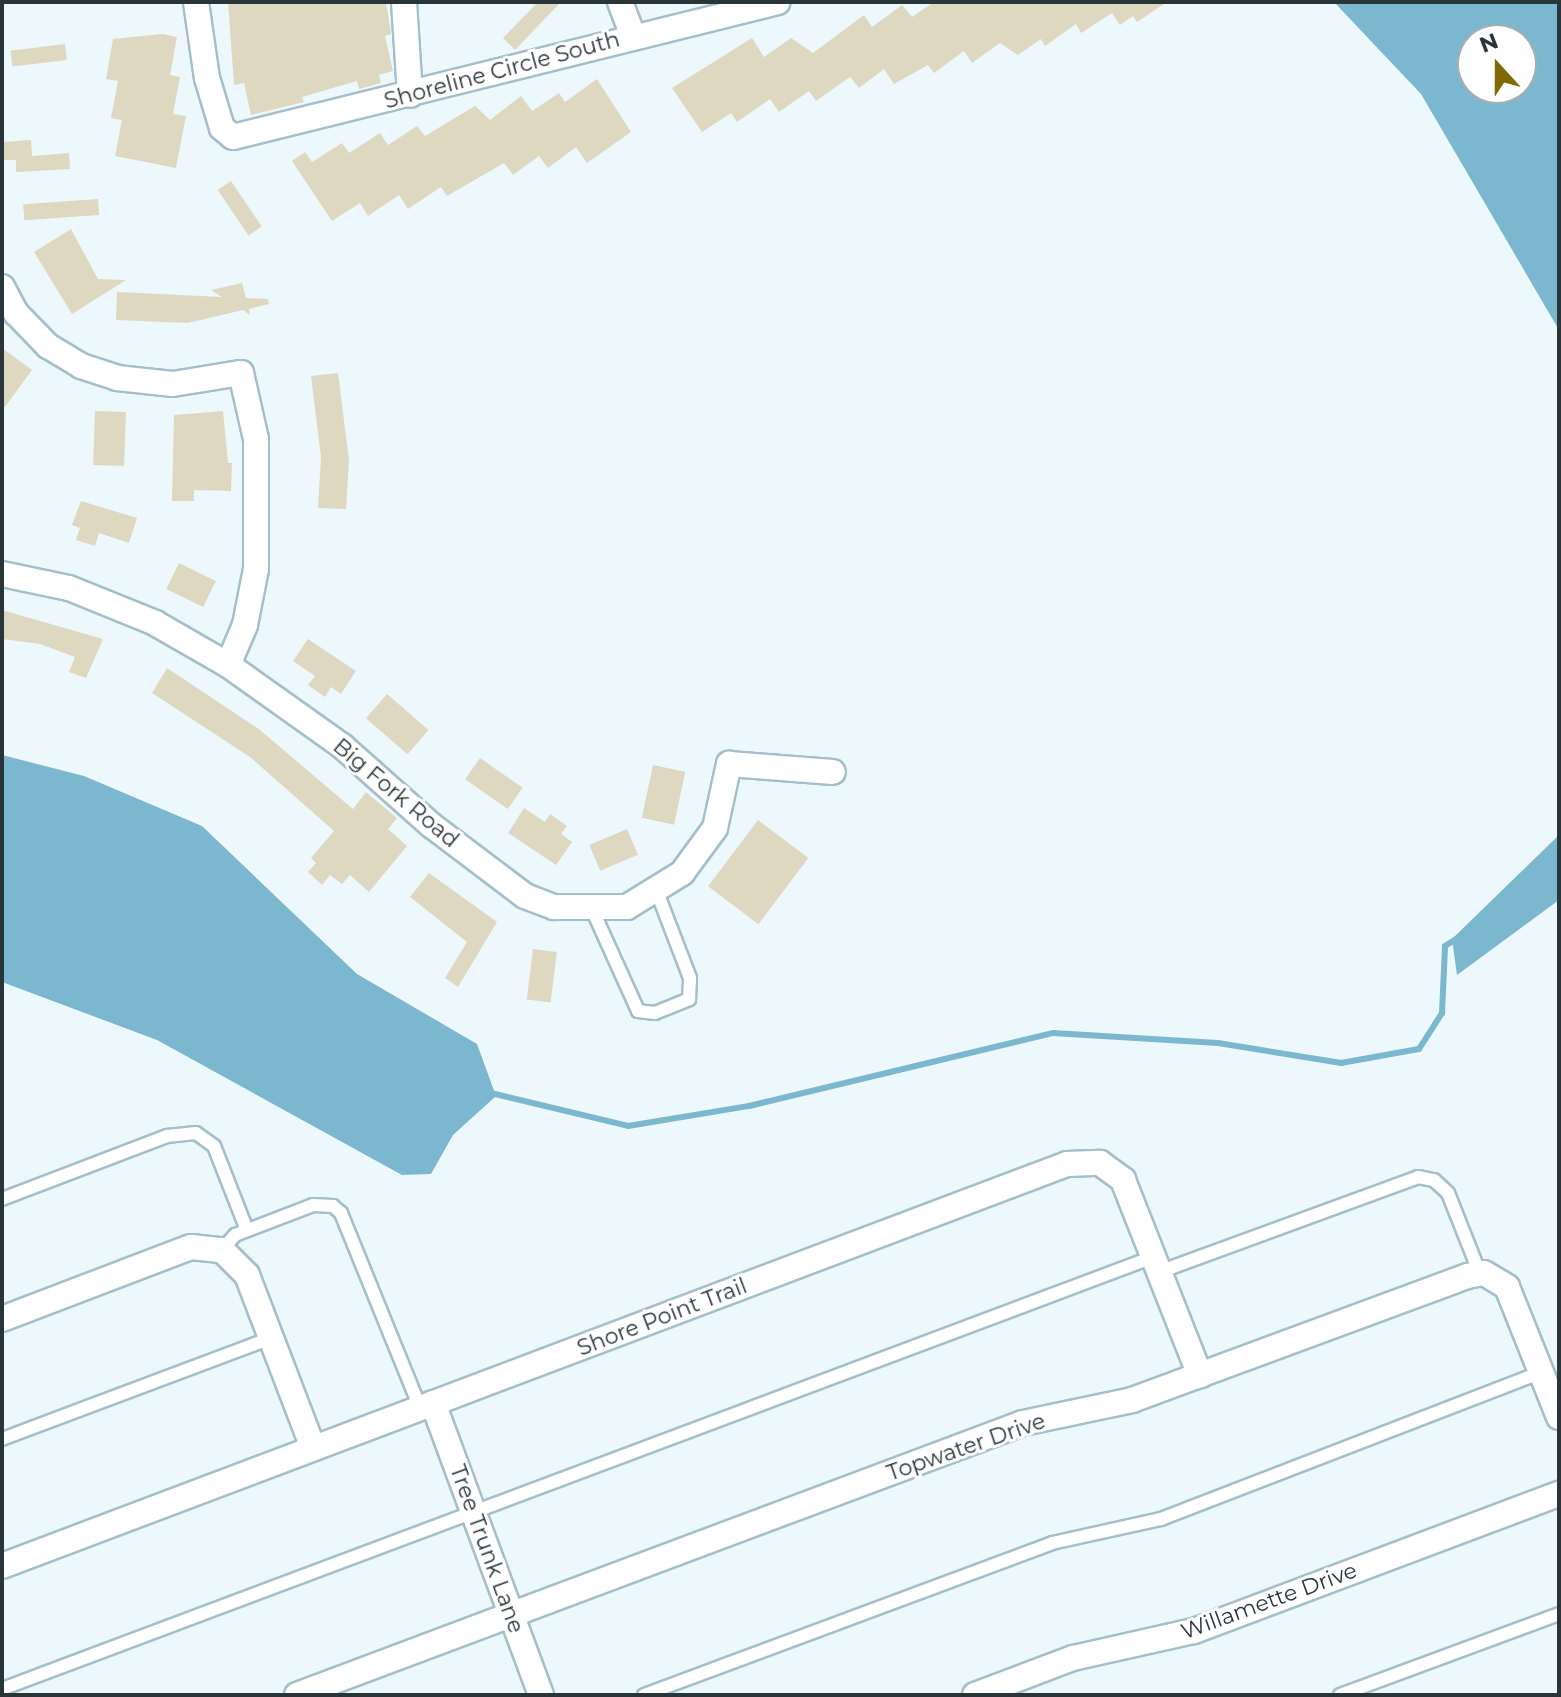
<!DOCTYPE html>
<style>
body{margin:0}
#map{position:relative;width:1561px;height:1697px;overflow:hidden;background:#edf8fc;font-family:Montserrat,sans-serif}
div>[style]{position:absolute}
.water>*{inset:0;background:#7cb7d0}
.stream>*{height:6px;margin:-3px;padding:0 3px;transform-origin:3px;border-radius:3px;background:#7cb7d0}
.building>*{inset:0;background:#ded8c0;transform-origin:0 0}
.roads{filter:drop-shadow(2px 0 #a5bfca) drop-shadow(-2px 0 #a5bfca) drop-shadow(0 2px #a5bfca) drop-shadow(0 -2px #a5bfca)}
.lane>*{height:12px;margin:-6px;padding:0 6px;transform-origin:6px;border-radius:6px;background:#fff}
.street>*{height:24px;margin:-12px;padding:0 12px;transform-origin:12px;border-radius:12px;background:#fff}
span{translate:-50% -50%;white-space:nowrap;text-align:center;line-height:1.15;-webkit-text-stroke:6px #fff;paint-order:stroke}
.street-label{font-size:22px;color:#2a3539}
.frame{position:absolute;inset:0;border:4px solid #2a3539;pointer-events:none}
.north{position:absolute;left:1457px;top:24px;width:80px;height:80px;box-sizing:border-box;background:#fff;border:2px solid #aaaeb0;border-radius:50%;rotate:339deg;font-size:22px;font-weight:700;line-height:32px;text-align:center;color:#2a3539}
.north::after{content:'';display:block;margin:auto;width:28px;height:36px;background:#806a02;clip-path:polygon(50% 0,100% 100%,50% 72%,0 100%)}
</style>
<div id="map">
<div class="water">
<i style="clip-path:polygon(evenodd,1334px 2px,1559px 2px,1559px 330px,1421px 94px,1334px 2px,1473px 40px,1521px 40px,1521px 88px,1473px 88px,1473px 40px)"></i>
<i style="clip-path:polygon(2px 755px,84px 776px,202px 826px,357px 974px,477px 1044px,496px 1096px,453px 1135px,431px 1174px,402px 1175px,157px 1040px,2px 982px)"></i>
<i style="clip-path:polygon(1559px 835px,1559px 900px,1457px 975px,1452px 939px)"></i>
</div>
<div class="stream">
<i style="left:491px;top:1093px;width:141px;rotate:13.5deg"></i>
<i style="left:628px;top:1126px;width:123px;rotate:-9.4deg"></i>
<i style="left:749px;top:1106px;width:313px;rotate:-13.5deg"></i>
<i style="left:1053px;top:1033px;width:165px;rotate:3.5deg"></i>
<i style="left:1218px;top:1043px;width:125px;rotate:9.2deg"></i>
<i style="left:1341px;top:1063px;width:79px;rotate:-10.2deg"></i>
<i style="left:1419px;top:1049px;width:43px;rotate:-57.4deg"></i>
<i style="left:1442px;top:1013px;width:67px;rotate:-87.4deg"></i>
<i style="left:1445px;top:946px;width:13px;rotate:-32deg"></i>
</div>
<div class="building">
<i style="clip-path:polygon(228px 2px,386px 2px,391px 34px,385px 36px,393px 71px,379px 75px,381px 83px,359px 89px,357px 81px,302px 97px,304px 102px,251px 115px,244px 83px,234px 85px)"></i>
<i style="clip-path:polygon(538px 2px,561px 2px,515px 50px,503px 38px)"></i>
<i style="clip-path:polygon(934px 2px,1167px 2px,1137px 22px,1133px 16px,1120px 25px,1112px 13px,1081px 33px,1076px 24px,1045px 46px,1041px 39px,1018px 55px,1000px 43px,972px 63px,964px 51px,934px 73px,928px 65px,894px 84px,884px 69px,859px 88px,850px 77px,816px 101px,809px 91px,779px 112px,770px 99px,737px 122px,731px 113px,702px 132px,672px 88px,752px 38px,764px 57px,791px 38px,813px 53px,864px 15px,872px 27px,902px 5px,912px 17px)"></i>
<i style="clip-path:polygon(163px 34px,177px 37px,170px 75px,180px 77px,173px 114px,186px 116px,176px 168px,115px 156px,122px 120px,111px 118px,118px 81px,106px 79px,113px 39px)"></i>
<i style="left:65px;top:44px;width:16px;height:55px;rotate:83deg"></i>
<i style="clip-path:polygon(597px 79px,631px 132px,587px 163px,576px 147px,548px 168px,539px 156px,513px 175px,504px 163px,447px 196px,441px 187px,408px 209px,399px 195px,368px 216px,360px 203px,332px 221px,292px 161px,305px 152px,312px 162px,342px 143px,349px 153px,380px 133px,388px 145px,417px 126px,425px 136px,475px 106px,490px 120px,521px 96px,532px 111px,559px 93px,565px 102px)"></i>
<i style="clip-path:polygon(31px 140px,32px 156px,69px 153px,70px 169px,16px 172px,16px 160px,2px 160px,2px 142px)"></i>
<i style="left:231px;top:181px;width:55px;height:16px;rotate:56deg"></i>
<i style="left:98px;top:199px;width:16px;height:75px;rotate:86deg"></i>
<i style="clip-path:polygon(71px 229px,98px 279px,126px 280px,72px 314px,34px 252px)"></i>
<i style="clip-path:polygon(242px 283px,246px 298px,268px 299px,269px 304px,249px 309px,250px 315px,243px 310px,188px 323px,116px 320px,117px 292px,222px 297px,211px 290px)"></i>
<i style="clip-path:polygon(2px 348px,32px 370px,2px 411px)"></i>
<i style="clip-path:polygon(338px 373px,349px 460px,346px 509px,318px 508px,321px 457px,311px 376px)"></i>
<i style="left:95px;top:411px;width:31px;height:54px;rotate:2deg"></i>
<i style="clip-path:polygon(223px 411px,228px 463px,232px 463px,231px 491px,194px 490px,194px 501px,172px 501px,174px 415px)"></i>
<i style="clip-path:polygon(81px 501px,137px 518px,129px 543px,99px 533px,95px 546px,76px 540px,80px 528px,72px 525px)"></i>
<i style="left:179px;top:563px;width:41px;height:29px;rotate:26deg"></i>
<i style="clip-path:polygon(2px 610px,103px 639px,86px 678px,69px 672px,75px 657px,40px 644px,2px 639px)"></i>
<i style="clip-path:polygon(308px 639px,356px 671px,341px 694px,331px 687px,325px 697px,308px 685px,315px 676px,293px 661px)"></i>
<i style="clip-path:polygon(167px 668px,260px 730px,353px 809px,366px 792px,397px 818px,388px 829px,407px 846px,369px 892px,350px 875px,342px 884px,330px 875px,322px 885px,308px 872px,316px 863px,311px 858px,334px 831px,250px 757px,152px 693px)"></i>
<i style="left:387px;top:694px;width:55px;height:32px;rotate:41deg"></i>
<i style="left:480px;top:758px;width:52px;height:26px;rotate:35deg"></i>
<i style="left:653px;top:765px;width:33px;height:54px;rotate:12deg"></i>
<i style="clip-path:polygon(524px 808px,545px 822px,550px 814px,567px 826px,561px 834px,572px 842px,556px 865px,508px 833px)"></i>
<i style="left:758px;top:820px;width:63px;height:83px;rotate:37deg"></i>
<i style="left:627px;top:829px;width:28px;height:41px;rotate:67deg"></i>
<i style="clip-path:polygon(429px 873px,497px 922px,458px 987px,445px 978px,467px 942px,410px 897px)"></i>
<i style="left:533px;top:949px;width:24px;height:51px;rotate:7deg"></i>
</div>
<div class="roads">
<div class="lane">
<i style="left:592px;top:909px;width:112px;rotate:65.7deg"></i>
<i style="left:638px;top:1011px;width:17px;rotate:7deg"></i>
<i style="left:655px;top:1013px;width:37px;rotate:-22deg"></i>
<i style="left:689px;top:999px;width:21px;rotate:-87deg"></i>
<i style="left:690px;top:978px;width:92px;rotate:-111deg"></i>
<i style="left:2px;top:1199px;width:177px;rotate:-20.9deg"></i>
<i style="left:167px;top:1136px;width:29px;rotate:-6deg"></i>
<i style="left:196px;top:1133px;width:22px;rotate:36deg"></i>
<i style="left:214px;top:1146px;width:90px;rotate:68.6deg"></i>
<i style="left:222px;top:1250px;width:20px;rotate:-49deg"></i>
<i style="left:235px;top:1235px;width:84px;rotate:-21deg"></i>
<i style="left:313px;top:1205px;width:20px;rotate:3deg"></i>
<i style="left:333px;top:1206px;width:11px;rotate:41deg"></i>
<i style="left:341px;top:1213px;width:210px;rotate:67.9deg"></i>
<i style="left:1159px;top:1272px;width:276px;rotate:-20.1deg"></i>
<i style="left:1418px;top:1177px;width:16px;rotate:11deg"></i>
<i style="left:1434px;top:1180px;width:19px;rotate:43deg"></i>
<i style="left:1448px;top:1193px;width:87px;rotate:68.4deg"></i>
<i style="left:2px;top:1439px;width:287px;rotate:-20.6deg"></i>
<i style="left:2px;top:1689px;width:1229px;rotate:-20.57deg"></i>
<i style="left:644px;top:1695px;width:435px;rotate:-20.4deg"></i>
<i style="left:1052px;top:1543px;width:112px;rotate:-12.4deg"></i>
<i style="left:1161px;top:1519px;width:408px;rotate:-21.1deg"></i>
<i style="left:1340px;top:1695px;width:233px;rotate:-20.3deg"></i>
</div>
<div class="street">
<i style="left:196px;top:2px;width:77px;rotate:81.8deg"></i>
<i style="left:207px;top:78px;width:52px;rotate:73.3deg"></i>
<i style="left:222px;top:128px;width:14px;rotate:39deg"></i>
<i style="left:233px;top:137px;width:561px;rotate:-13.91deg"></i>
<i style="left:404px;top:2px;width:93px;rotate:86.3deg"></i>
<i style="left:620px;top:2px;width:36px;rotate:69deg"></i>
<i style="left:2px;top:287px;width:30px;rotate:62deg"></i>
<i style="left:16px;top:313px;width:46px;rotate:45.9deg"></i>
<i style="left:48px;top:346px;width:39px;rotate:31deg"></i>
<i style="left:81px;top:366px;width:38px;rotate:18deg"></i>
<i style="left:117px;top:378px;width:56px;rotate:6.1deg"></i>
<i style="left:173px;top:384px;width:69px;rotate:-9.2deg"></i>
<i style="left:241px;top:373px;width:68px;rotate:77.2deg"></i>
<i style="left:256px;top:439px;width:130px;rotate:90deg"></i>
<i style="left:256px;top:569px;width:57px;rotate:101.1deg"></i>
<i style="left:245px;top:625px;width:43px;rotate:113deg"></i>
<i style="left:2px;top:574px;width:68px;rotate:11.8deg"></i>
<i style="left:69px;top:588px;width:93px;rotate:22.1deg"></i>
<i style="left:155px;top:623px;width:84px;rotate:29.9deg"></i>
<i style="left:228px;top:665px;width:140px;rotate:35.4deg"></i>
<i style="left:342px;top:746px;width:119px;rotate:41.6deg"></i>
<i style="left:431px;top:825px;width:118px;rotate:37.1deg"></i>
<i style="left:525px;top:896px;width:31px;rotate:21deg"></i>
<i style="left:554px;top:907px;width:73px"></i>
<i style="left:627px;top:907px;width:65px;rotate:-31.7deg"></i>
<i style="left:682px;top:873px;width:56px;rotate:-53.7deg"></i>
<i style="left:715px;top:828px;width:66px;rotate:-77.7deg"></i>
<i style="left:729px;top:764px;width:104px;rotate:4.4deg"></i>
<i style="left:2px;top:1319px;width:202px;rotate:-20.9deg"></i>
<i style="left:191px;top:1247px;width:31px;rotate:6deg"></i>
<i style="left:222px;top:1250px;width:35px;rotate:45deg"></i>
<i style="left:247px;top:1275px;width:185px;rotate:69.1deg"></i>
<i style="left:433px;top:1403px;width:311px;rotate:69.7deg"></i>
<i style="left:2px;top:1566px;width:1138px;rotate:-20.68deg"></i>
<i style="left:1067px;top:1164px;width:33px;rotate:-2deg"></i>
<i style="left:1100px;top:1163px;width:29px;rotate:36deg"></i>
<i style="left:1123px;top:1180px;width:210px;rotate:68.5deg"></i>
<i style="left:297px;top:1695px;width:775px;rotate:-20.54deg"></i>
<i style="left:1023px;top:1423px;width:111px;rotate:-11.9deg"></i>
<i style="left:1132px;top:1400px;width:357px;rotate:-20.3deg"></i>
<i style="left:1467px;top:1276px;width:17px;rotate:-10deg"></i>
<i style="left:1484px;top:1273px;width:27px;rotate:31deg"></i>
<i style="left:1507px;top:1287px;width:140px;rotate:68.2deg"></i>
<i style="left:975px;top:1695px;width:105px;rotate:-20.7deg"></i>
<i style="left:1073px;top:1658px;width:124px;rotate:-12.6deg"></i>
<i style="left:1194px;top:1631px;width:390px;rotate:-20.6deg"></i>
</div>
</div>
<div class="street-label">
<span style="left:502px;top:70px;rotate:-15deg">Shoreline Circle South</span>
<span style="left:396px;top:793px;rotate:40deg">Big Fork Road</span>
<span style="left:662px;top:1317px;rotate:-21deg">Shore Point Trail</span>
<span style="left:966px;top:1447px;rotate:-19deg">Topwater Drive</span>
<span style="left:487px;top:1549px;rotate:70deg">Tree Trunk Lane</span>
<span style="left:1269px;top:1601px;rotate:-20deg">Willamette Drive</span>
</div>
<div class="frame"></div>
<div class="north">N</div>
</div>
